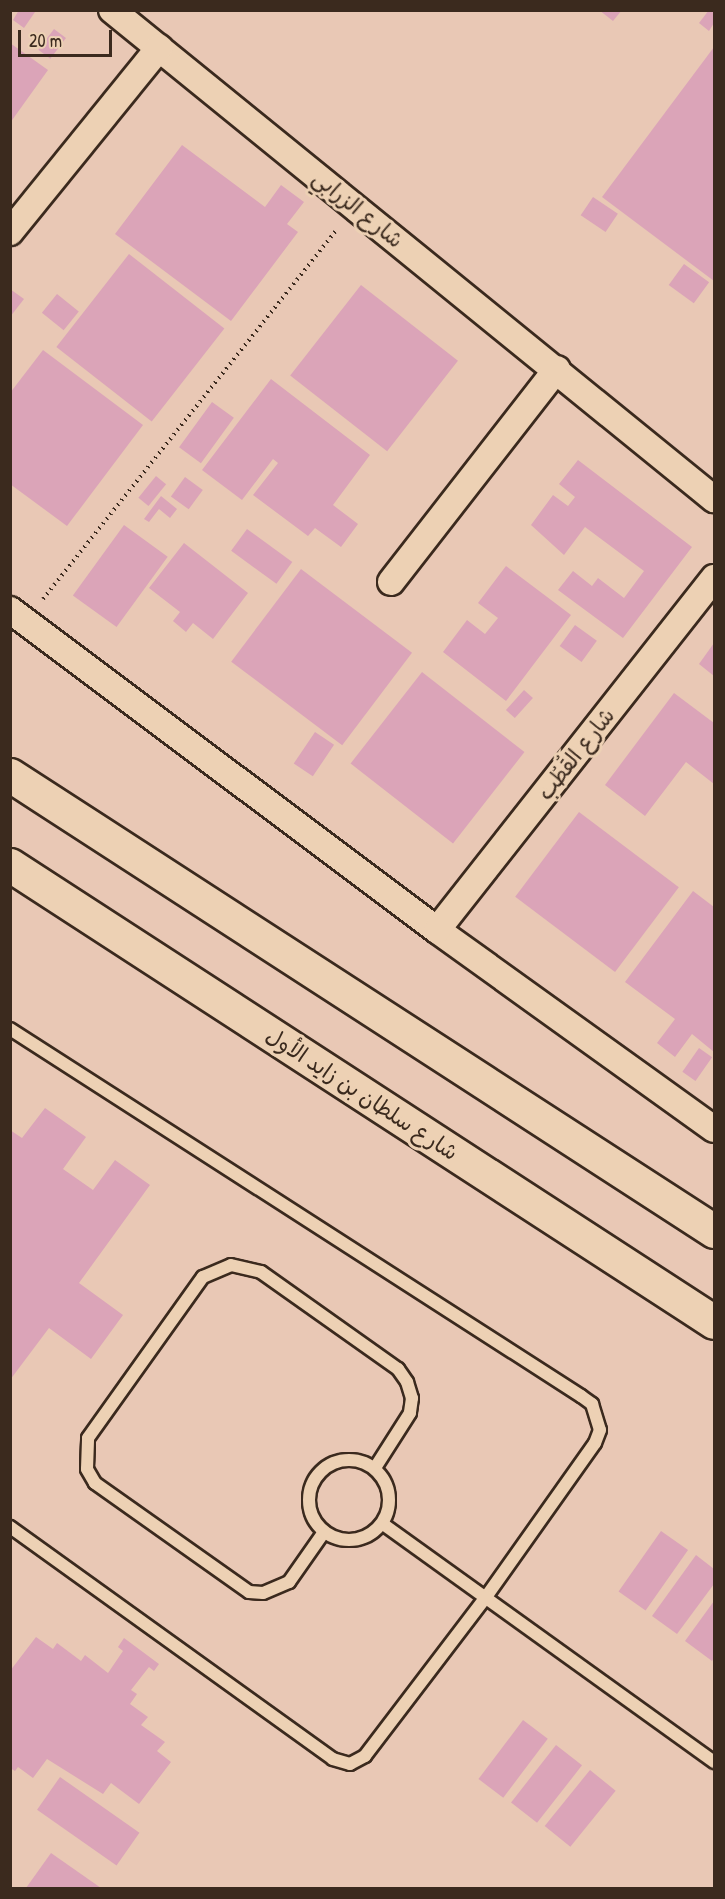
<!DOCTYPE html>
<meta charset="utf-8">
<style>
body{margin:0}
#map{position:relative;width:725px;height:1899px;overflow:hidden;background:#e9c8b5;font-family:"Patrick Hand","Playpen Sans Arabic",sans-serif}
div>[style]{position:absolute}
.building>*{inset:0;background:#dba4b8;transform-origin:0 0}
.path>*{height:4px;margin-top:-2px;transform-origin:0;background:repeating-linear-gradient(90deg,#3b2a1e 0 1.5px,transparent 0 6px)}
.roads{filter:drop-shadow(2px 0 #3b2a1e) drop-shadow(-2px 0 #3b2a1e) drop-shadow(0 2px #3b2a1e) drop-shadow(0 -2px #3b2a1e)}
.lane>*{height:12px;margin:-6px;padding:0 6px;transform-origin:6px;border-radius:6px;background:#edd1b4}
.lane>.ring{margin:-6px;padding:0;box-sizing:content-box;background:none;border:12px solid #edd1b4;border-radius:50%}
.street>*{height:26px;margin:-13px;padding:0 13px;transform-origin:13px;border-radius:13px;background:#edd1b4}
.secondary>*{height:33px;margin:-16.5px;padding:0 16.5px;transform-origin:16.5px;border-radius:16.5px;background:#edd1b4}
span{translate:-50% -50%;white-space:nowrap;text-align:center;line-height:1.15;-webkit-text-stroke:6px #edd1b4;paint-order:stroke}
.street-label{font-size:22px;color:#3b2a1e}
.frame{position:absolute;inset:0;border:12px solid #3b2a1e;pointer-events:none}
.scale{position:absolute;left:18px;top:30px;width:94px;height:27px;box-sizing:border-box;border:3px solid #3b2a1e;border-top:0;padding-left:8px;font-size:18px;line-height:21px;white-space:nowrap;color:#3b2a1e;-webkit-text-stroke:4px #edd1b4;paint-order:stroke}
</style>
<div id="map">
<div class="building">
<i style="clip-path:polygon(19px 10px,35px 12px,24px 28px,13px 20px)"></i>
<i style="clip-path:polygon(599px 10px,622px 10px,613px 21px)"></i>
<i style="clip-path:polygon(709px 10px,714px 10px,714px 23px,709px 31px,699px 23px)"></i>
<i style="left:54px;top:29px;width:15px;height:26px;rotate:37deg"></i>
<i style="clip-path:polygon(10px 43px,48px 70px,10px 123px)"></i>
<i style="clip-path:polygon(714px 47px,714px 281px,602px 197px)"></i>
<i style="clip-path:polygon(182px 145px,265px 207px,281px 185px,304px 202px,287px 224px,298px 232px,231px 321px,115px 234px)"></i>
<i style="left:593px;top:197px;width:30px;height:22px;rotate:34deg"></i>
<i style="left:129px;top:254px;width:121px;height:118px;rotate:38deg"></i>
<i style="left:684px;top:264px;width:31px;height:26px;rotate:36deg"></i>
<i style="left:361px;top:285px;width:123px;height:115px;rotate:38deg"></i>
<i style="clip-path:polygon(10px 289px,24px 299px,10px 317px)"></i>
<i style="left:57px;top:294px;width:28px;height:24px;rotate:39deg"></i>
<i style="clip-path:polygon(43px 350px,143px 425px,67px 526px,10px 484px,10px 393px)"></i>
<i style="clip-path:polygon(271px 379px,370px 455px,333px 505px,358px 524px,341px 547px,315px 528px,308px 536px,253px 495px,278px 463px,273px 459px,242px 500px,202px 470px)"></i>
<i style="left:212px;top:402px;width:27px;height:56px;rotate:36deg"></i>
<i style="clip-path:polygon(578px 460px,692px 547px,623px 638px,558px 590px,573px 571px,592px 586px,598px 578px,624px 598px,644px 571px,585px 527px,564px 555px,531px 525px,553px 495px,568px 506px,575px 497px,559px 484px)"></i>
<i style="left:156px;top:476px;width:13px;height:28px;rotate:39deg"></i>
<i style="left:185px;top:477px;width:22px;height:24px;rotate:36deg"></i>
<i style="clip-path:polygon(161px 496px,177px 509px,170px 518px,159px 509px,149px 522px,144px 519px)"></i>
<i style="left:124px;top:525px;width:54px;height:87px;rotate:36deg"></i>
<i style="left:247px;top:529px;width:56px;height:27px;rotate:36deg"></i>
<i style="clip-path:polygon(184px 543px,248px 593px,213px 639px,193px 623px,186px 632px,173px 621px,180px 612px,149px 588px)"></i>
<i style="clip-path:polygon(506px 566px,571px 615px,506px 701px,443px 652px,467px 620px,485px 634px,498px 618px,478px 603px)"></i>
<i style="left:301px;top:569px;width:139px;height:116px;rotate:37deg"></i>
<i style="left:575px;top:625px;width:27px;height:26px;rotate:36deg"></i>
<i style="clip-path:polygon(714px 643px,714px 676px,699px 664px)"></i>
<i style="left:422px;top:672px;width:130px;height:116px;rotate:38deg"></i>
<i style="left:524px;top:690px;width:12px;height:27px;rotate:42deg"></i>
<i style="clip-path:polygon(674px 693px,714px 723px,714px 784px,686px 762px,645px 816px,605px 785px)"></i>
<i style="left:315px;top:732px;width:23px;height:38px;rotate:34deg"></i>
<i style="left:579px;top:812px;width:125px;height:106px;rotate:37deg"></i>
<i style="clip-path:polygon(693px 891px,714px 907px,714px 1052px,692px 1034px,675px 1057px,657px 1043px,675px 1019px,625px 982px)"></i>
<i style="left:699px;top:1048px;width:16px;height:29px;rotate:35deg"></i>
<i style="clip-path:polygon(45px 1108px,86px 1137px,63px 1169px,93px 1190px,115px 1160px,150px 1185px,79px 1283px,123px 1315px,91px 1359px,49px 1328px,10px 1380px,10px 1130px,22px 1138px)"></i>
<i style="left:661px;top:1531px;width:33px;height:74px;rotate:35deg"></i>
<i style="clip-path:polygon(696px 1555px,714px 1569px,714px 1584px,677px 1634px,652px 1616px)"></i>
<i style="clip-path:polygon(714px 1601px,714px 1658px,712px 1661px,685px 1641px)"></i>
<i style="clip-path:polygon(36px 1637px,53px 1649px,57px 1643px,81px 1661px,85px 1655px,108px 1673px,123px 1651px,118px 1647px,124px 1638px,159px 1664px,154px 1671px,149px 1667px,131px 1690px,137px 1694px,130px 1704px,148px 1717px,141px 1725px,165px 1742px,157px 1751px,171px 1762px,139px 1804px,111px 1783px,103px 1794px,47px 1759px,33px 1778px,18px 1767px,15px 1771px,10px 1768px,10px 1671px)"></i>
<i style="left:523px;top:1720px;width:31px;height:74px;rotate:37deg"></i>
<i style="left:556px;top:1745px;width:33px;height:73px;rotate:38deg"></i>
<i style="left:590px;top:1770px;width:33px;height:72px;rotate:39deg"></i>
<i style="left:60px;top:1777px;width:97px;height:40px;rotate:35deg"></i>
<i style="clip-path:polygon(51px 1853px,101px 1888px,26px 1888px)"></i>
</div>
<div class="path">
<i style="left:43px;top:599px;width:472px;rotate:-51.5deg"></i>
</div>
<div class="roads">
<div class="lane">
<i style="left:10px;top:1029px;width:679px;rotate:32.73deg"></i>
<i style="left:581px;top:1396px;width:14px;rotate:36deg"></i>
<i style="left:592px;top:1404px;width:27px;rotate:73deg"></i>
<i style="left:600px;top:1430px;width:14px;rotate:111deg"></i>
<i style="left:595px;top:1443px;width:189px;rotate:125.3deg"></i>
<i style="left:486px;top:1597px;width:200px;rotate:127.3deg"></i>
<i style="left:365px;top:1756px;width:17px;rotate:152deg"></i>
<i style="left:350px;top:1764px;width:18px;rotate:-164deg"></i>
<i style="left:333px;top:1759px;width:398px;rotate:-144.3deg"></i>
<i class="ring" style="left:309px;top:1460px;width:68px;height:68px"></i>
<i style="left:383px;top:1524px;width:408px;rotate:35.7deg"></i>
<i style="left:324px;top:1532px;width:61px;rotate:125deg"></i>
<i style="left:289px;top:1582px;width:28px;rotate:157deg"></i>
<i style="left:263px;top:1593px;width:14px;rotate:-176deg"></i>
<i style="left:249px;top:1592px;width:189px;rotate:-144.7deg"></i>
<i style="left:95px;top:1483px;width:16px;rotate:-120deg"></i>
<i style="left:87px;top:1469px;width:31px;rotate:-88deg"></i>
<i style="left:88px;top:1438px;width:198px;rotate:-54.5deg"></i>
<i style="left:203px;top:1277px;width:30px;rotate:-23deg"></i>
<i style="left:231px;top:1265px;width:31px;rotate:13deg"></i>
<i style="left:261px;top:1272px;width:168px;rotate:35.3deg"></i>
<i style="left:398px;top:1369px;width:16px;rotate:55deg"></i>
<i style="left:407px;top:1382px;width:17px;rotate:73deg"></i>
<i style="left:412px;top:1398px;width:15px;rotate:98deg"></i>
<i style="left:410px;top:1413px;width:65px;rotate:122.5deg"></i>
</div>
<div class="street">
<i style="left:112px;top:10px;width:776px;rotate:39.09deg"></i>
<i style="left:10px;top:232px;width:237px;rotate:-51deg"></i>
<i style="left:391px;top:582px;width:270px;rotate:-52.1deg"></i>
<i style="left:10px;top:610px;width:534px;rotate:36.85deg"></i>
<i style="left:437px;top:930px;width:341px;rotate:35.7deg"></i>
<i style="left:437px;top:930px;width:448px;rotate:-51.8deg"></i>
</div>
<div class="secondary">
<i style="left:10px;top:775px;width:839px;rotate:32.93deg"></i>
<i style="left:10px;top:865px;width:839px;rotate:32.99deg"></i>
</div>
</div>
<div class="street-label">
<span style="left:358px;top:209px;rotate:39deg">شارع الزرابي</span>
<span style="left:576px;top:754px;rotate:-52deg">شارع القُطُب</span>
<span style="left:362px;top:1094px;rotate:33deg">شارع سلطان بن زايد الأول</span>
</div>
<div class="frame"></div>
<div class="scale">20 m</div>
</div>
